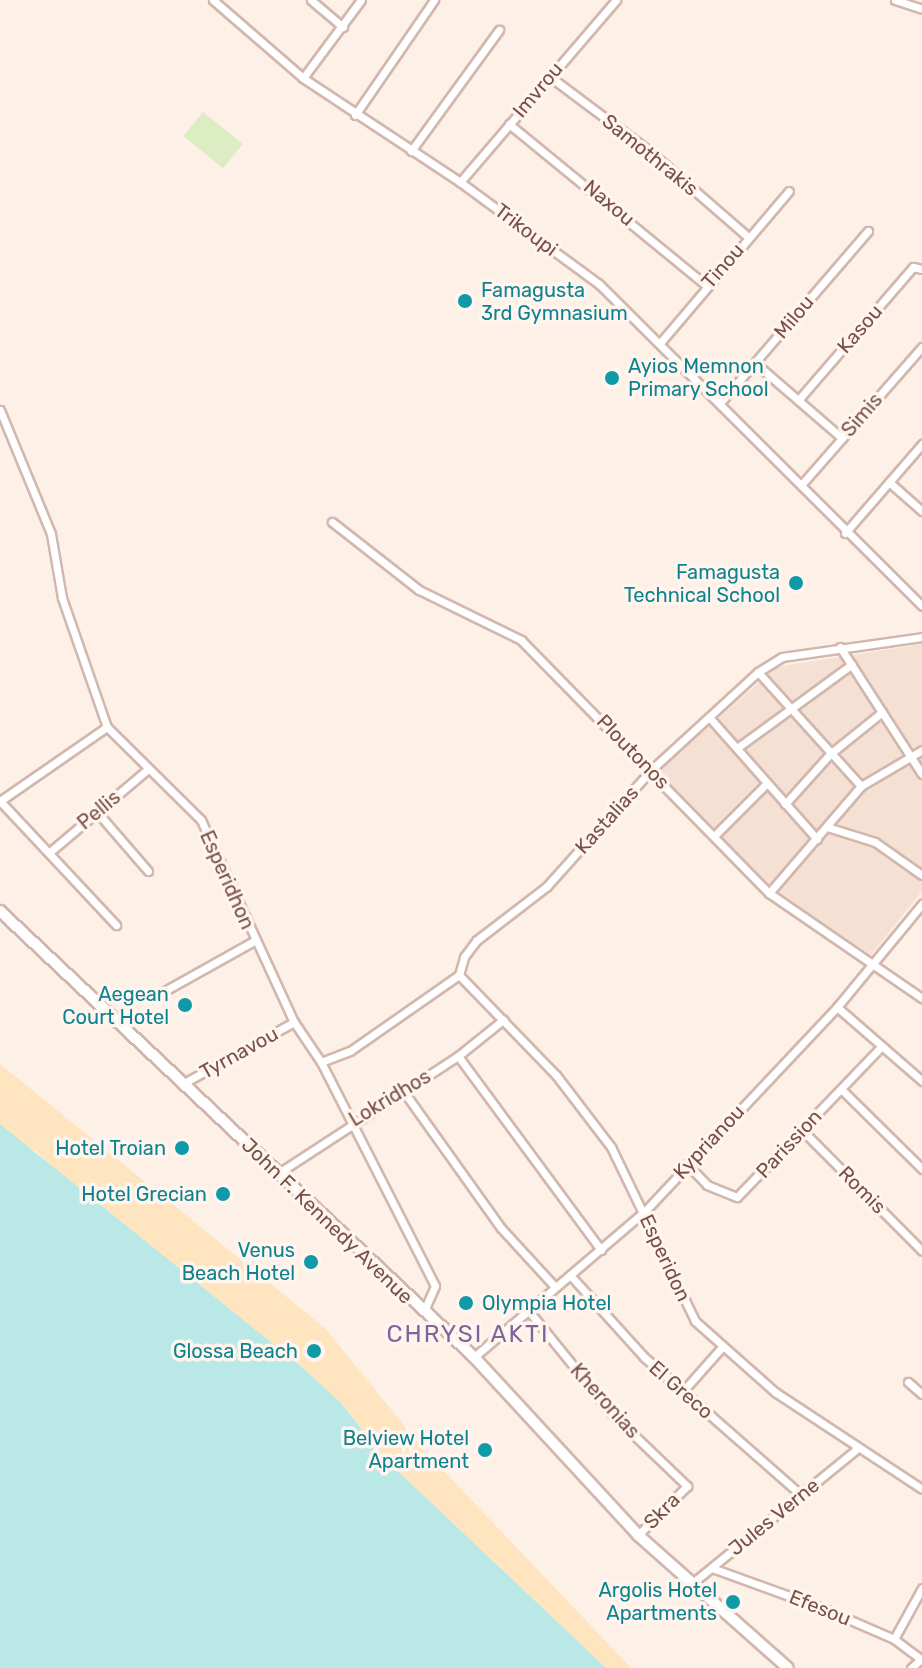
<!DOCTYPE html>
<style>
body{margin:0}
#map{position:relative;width:922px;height:1668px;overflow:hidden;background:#fdf0e6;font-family:Rubik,sans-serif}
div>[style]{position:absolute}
.residential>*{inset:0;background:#f5e0d4}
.green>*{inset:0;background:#dcecc3;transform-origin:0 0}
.sand>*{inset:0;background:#fee4bf}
.water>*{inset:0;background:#b9e8e6}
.roads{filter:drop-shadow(2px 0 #d2b7ae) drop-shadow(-2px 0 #d2b7ae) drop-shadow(0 2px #d2b7ae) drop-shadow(0 -2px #d2b7ae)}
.street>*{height:7px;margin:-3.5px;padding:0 3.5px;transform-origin:3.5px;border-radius:3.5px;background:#fff}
.secondary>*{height:10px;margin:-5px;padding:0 5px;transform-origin:5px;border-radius:5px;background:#fff}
.dots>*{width:22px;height:22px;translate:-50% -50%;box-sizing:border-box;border:4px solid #fff5ee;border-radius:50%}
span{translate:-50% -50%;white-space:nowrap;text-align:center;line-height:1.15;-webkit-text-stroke:7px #fff5ee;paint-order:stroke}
.street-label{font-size:20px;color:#785049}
.culture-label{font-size:20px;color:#0d838f}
.left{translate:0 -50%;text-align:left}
.right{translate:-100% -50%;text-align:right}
.quarter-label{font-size:24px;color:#7e659c;letter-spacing:2px}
</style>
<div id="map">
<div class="residential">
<i style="clip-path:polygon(922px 644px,922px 891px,871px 955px,778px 893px,658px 772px,776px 667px)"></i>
</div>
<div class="green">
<i style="left:203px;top:112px;width:51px;height:31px;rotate:39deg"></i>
</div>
<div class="sand">
<i style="clip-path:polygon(0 1064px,326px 1329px,422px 1448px,631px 1668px,606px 1668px,385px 1459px,341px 1403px,304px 1369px,74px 1188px,36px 1151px,13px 1139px,0 1124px)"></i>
</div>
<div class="water">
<i style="clip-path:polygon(0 1124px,304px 1369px,341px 1403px,385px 1459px,606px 1668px,0 1668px)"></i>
</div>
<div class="roads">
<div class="street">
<i style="left:213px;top:0;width:119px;rotate:40.9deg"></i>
<i style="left:303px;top:78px;width:188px;rotate:33.5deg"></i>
<i style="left:460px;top:182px;width:172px;rotate:36.3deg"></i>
<i style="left:599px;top:284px;width:456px;rotate:44.9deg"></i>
<i style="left:311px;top:0;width:42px;rotate:40.2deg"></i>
<i style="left:895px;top:0;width:28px;rotate:18deg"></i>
<i style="left:549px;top:76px;width:124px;rotate:36.8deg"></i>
<i style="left:648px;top:150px;width:133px;rotate:41deg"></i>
<i style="left:303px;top:78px;width:97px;rotate:-53.4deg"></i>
<i style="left:355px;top:115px;width:140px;rotate:-55.5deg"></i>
<i style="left:509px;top:124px;width:254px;rotate:39.3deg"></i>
<i style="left:411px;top:151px;width:150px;rotate:-54deg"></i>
<i style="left:460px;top:182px;width:240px;rotate:-49.4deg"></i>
<i style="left:660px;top:343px;width:199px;rotate:-49.7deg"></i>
<i style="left:755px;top:363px;width:115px;rotate:40.8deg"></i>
<i style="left:800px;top:398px;width:173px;rotate:-49.2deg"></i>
<i style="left:913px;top:267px;width:9px;rotate:13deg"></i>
<i style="left:720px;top:403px;width:227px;rotate:-49.3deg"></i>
<i style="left:0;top:410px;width:134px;rotate:67.6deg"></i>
<i style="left:51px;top:534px;width:65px;rotate:80.2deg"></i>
<i style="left:62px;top:598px;width:137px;rotate:70.8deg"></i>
<i style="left:107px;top:727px;width:132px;rotate:44.7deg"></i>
<i style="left:201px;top:820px;width:222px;rotate:65.3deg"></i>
<i style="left:294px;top:1022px;width:48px;rotate:56deg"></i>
<i style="left:321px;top:1062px;width:251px;rotate:63deg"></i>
<i style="left:435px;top:1286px;width:27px;rotate:114deg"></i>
<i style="left:889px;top:482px;width:44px;rotate:41.3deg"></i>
<i style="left:802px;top:484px;width:182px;rotate:-48.8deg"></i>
<i style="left:332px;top:522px;width:110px;rotate:38deg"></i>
<i style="left:419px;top:590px;width:114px;rotate:26.1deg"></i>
<i style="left:521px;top:640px;width:354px;rotate:45.6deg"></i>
<i style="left:769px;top:893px;width:186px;rotate:34.5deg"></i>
<i style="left:845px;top:533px;width:118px;rotate:-49.1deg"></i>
<i style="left:840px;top:647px;width:151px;rotate:57.2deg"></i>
<i style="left:758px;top:672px;width:154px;rotate:47.9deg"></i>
<i style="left:709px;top:717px;width:163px;rotate:48.5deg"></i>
<i style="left:737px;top:748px;width:142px;rotate:-36.1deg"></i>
<i style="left:0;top:801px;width:170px;rotate:46.9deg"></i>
<i style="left:0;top:801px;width:130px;rotate:-34.7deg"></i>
<i style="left:785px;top:804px;width:67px;rotate:-48deg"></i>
<i style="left:830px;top:754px;width:67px;rotate:-38.9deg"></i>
<i style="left:97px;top:812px;width:78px;rotate:49.2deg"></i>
<i style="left:827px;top:827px;width:50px;rotate:17.4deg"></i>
<i style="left:875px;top:842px;width:57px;rotate:35.1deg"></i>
<i style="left:714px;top:836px;width:75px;rotate:-45deg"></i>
<i style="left:51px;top:851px;width:127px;rotate:-40.2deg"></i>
<i style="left:769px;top:893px;width:141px;rotate:-49.3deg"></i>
<i style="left:861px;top:786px;width:71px;rotate:-30.5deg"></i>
<i style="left:459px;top:975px;width:139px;rotate:45.9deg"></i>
<i style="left:556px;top:1075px;width:91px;rotate:52.6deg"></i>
<i style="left:611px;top:1147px;width:193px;rotate:64.2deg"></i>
<i style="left:695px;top:1321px;width:107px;rotate:41.6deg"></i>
<i style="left:775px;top:1392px;width:176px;rotate:33.4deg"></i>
<i style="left:152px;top:998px;width:117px;rotate:-29.2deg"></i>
<i style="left:837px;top:1007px;width:113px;rotate:41deg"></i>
<i style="left:458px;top:1056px;width:241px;rotate:53.6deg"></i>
<i style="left:321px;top:1062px;width:31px;rotate:-21deg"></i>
<i style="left:350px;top:1051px;width:133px;rotate:-34.9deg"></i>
<i style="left:459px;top:975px;width:19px;rotate:-74deg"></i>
<i style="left:464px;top:957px;width:21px;rotate:-53deg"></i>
<i style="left:477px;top:940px;width:88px;rotate:-37.6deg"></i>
<i style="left:547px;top:886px;width:156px;rotate:-48.1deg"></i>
<i style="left:651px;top:770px;width:145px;rotate:-42.5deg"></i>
<i style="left:758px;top:672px;width:28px;rotate:-32deg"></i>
<i style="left:782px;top:657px;width:141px;rotate:-8.1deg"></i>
<i style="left:184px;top:1083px;width:126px;rotate:-29deg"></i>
<i style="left:841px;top:1089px;width:114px;rotate:44.6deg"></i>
<i style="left:404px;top:1092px;width:167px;rotate:54.5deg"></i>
<i style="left:501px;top:1228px;width:80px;rotate:47.5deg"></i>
<i style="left:802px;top:1130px;width:170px;rotate:45.2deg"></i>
<i style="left:687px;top:1164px;width:29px;rotate:46deg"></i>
<i style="left:707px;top:1185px;width:32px;rotate:22deg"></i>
<i style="left:737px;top:1197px;width:209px;rotate:-46.2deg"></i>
<i style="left:277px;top:1174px;width:216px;rotate:-33.1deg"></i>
<i style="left:458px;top:1056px;width:58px;rotate:-38.7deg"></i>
<i style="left:570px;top:1275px;width:110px;rotate:47.9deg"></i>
<i style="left:644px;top:1357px;width:209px;rotate:41.3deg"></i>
<i style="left:528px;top:1310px;width:135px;rotate:51deg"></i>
<i style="left:613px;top:1415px;width:103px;rotate:43.8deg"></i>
<i style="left:687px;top:1486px;width:69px;rotate:135deg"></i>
<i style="left:474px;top:1357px;width:223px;rotate:-40.5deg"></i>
<i style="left:644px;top:1212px;width:282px;rotate:-46.7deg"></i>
<i style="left:837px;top:1007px;width:134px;rotate:-50.5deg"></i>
<i style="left:908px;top:1382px;width:18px;rotate:41deg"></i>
<i style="left:683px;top:1391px;width:59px;rotate:-48.4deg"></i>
<i style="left:712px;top:1568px;width:120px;rotate:19.9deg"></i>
<i style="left:825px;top:1609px;width:75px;rotate:23.5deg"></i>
<i style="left:894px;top:1639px;width:35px;rotate:37deg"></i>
<i style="left:690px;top:1585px;width:217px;rotate:-39.2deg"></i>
<i style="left:894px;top:1639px;width:58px;rotate:-61.2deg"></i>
<i style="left:911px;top:1668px;width:13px;rotate:-42deg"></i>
</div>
<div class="secondary">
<i style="left:0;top:911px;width:651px;rotate:43.26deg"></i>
<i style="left:474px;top:1357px;width:242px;rotate:47.3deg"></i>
<i style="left:638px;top:1535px;width:200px;rotate:41.6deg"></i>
</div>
</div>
<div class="dots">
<i style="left:465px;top:301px;background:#0f9aa8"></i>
<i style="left:612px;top:378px;background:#0f9aa8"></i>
<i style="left:796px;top:583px;background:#0f9aa8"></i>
<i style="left:185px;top:1005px;background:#0f9aa8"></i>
<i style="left:182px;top:1148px;background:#0f9aa8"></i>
<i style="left:223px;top:1194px;background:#0f9aa8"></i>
<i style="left:311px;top:1262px;background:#0f9aa8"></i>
<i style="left:466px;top:1303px;background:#0f9aa8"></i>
<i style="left:314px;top:1351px;background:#0f9aa8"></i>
<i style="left:485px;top:1450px;background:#0f9aa8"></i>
<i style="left:733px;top:1602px;background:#0f9aa8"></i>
</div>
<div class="street-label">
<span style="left:538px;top:90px;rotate:-50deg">Imvrou</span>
<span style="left:650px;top:155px;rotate:39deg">Samothrakis</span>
<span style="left:609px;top:203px;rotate:40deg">Naxou</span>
<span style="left:526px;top:230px;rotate:37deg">Trikoupi</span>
<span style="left:723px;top:266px;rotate:-49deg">Tinou</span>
<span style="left:794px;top:317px;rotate:-50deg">Milou</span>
<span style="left:860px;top:329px;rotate:-49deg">Kasou</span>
<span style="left:862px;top:415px;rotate:-49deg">Simis</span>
<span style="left:633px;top:752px;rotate:46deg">Ploutonos</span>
<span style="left:99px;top:810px;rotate:-40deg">Pellis</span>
<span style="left:607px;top:820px;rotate:-48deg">Kastalias</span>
<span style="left:227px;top:880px;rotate:66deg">Esperidhon</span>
<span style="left:239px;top:1053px;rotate:-29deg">Tyrnavou</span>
<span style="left:390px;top:1098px;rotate:-31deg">Lokridhos</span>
<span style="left:709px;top:1142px;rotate:-47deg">Kyprianou</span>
<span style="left:789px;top:1144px;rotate:-47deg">Parission</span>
<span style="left:862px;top:1190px;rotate:45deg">Romis</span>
<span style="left:327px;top:1221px;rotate:44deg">John F. Kennedy Avenue</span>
<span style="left:665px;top:1258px;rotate:65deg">Esperidon</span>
<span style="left:681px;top:1390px;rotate:41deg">El Greco</span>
<span style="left:605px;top:1401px;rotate:48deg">Kheronias</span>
<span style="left:662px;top:1511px;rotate:-45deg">Skra</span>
<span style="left:774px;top:1517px;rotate:-39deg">Jules Verne</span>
<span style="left:820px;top:1608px;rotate:22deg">Efesou</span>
</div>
<div class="culture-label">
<span class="left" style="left:481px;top:302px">Famagusta<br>3rd Gymnasium</span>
<span class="left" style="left:628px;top:378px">Ayios Memnon<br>Primary School</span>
<span class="right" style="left:780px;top:584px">Famagusta<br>Technical School</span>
<span class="right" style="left:169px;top:1006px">Aegean<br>Court Hotel</span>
<span class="right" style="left:166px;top:1148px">Hotel Troian</span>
<span class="right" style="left:207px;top:1194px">Hotel Grecian</span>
<span class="right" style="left:295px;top:1262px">Venus<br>Beach Hotel</span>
<span class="left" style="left:482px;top:1303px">Olympia Hotel</span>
<span class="right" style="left:298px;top:1351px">Glossa Beach</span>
<span class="right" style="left:469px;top:1450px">Belview Hotel<br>Apartment</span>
<span class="right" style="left:717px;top:1602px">Argolis Hotel<br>Apartments</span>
</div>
<div class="quarter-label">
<span style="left:468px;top:1335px">CHRYSI AKTI</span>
</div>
</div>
